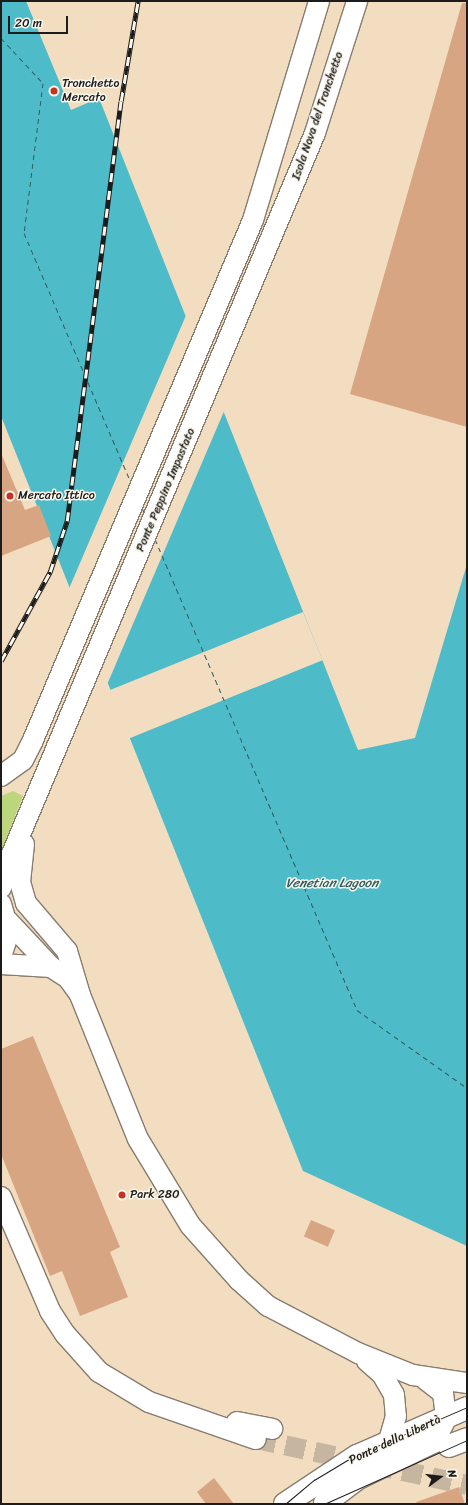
<!DOCTYPE html>
<meta charset="utf-8">
<style>
body{margin:0}
#map{position:relative;width:468px;height:1505px;overflow:hidden;background:#f2ddc0;font-family:Sriracha,sans-serif}
div>[style]{position:absolute}
.green>*{inset:0;background:#bcd67b}
.water>*{inset:0;background:#4ebbc9}
.pier>*{inset:0;background:#f2ddc0;transform-origin:0 0}
.ferry>*{height:1px;margin-top:-0.5px;transform-origin:0;background:repeating-linear-gradient(90deg,#305c61 0 5px,transparent 0 9px)}
.building>*{inset:0;background:#d8a583;transform-origin:0 0}
.minor-tunnel>*{height:20px;margin-top:-10px;transform-origin:0;background:repeating-linear-gradient(90deg,#c7b69f 0 20px,transparent 0 30px)}
.roads{filter:drop-shadow(1px 0 #877c6e) drop-shadow(-1px 0 #877c6e) drop-shadow(0 1px #877c6e) drop-shadow(0 -1px #877c6e)}
.minor>*{height:20px;margin:-10px;padding:0 10px;transform-origin:10px;border-radius:10px;background:#fff}
.primary>*{height:22px;margin:-11px;padding:0 11px;transform-origin:11px;border-radius:11px;background:#fff}
.trunk>*{height:22px;margin:-11px;padding:0 11px;transform-origin:11px;border-radius:11px;background:#fff}
.tram>*{height:1px;margin:-0.5px;padding:0 0.5px;transform-origin:0.5px;border-radius:0.5px;background:#1c1c1c}
.rail>*{height:4.5px;margin-top:-2.25px;transform-origin:0;background:repeating-linear-gradient(90deg,#fbf7ec 0 9px,#1c1c1c 0 18px);box-sizing:border-box;border-block:1px solid #1c1c1c}
.dots>*{width:11px;height:11px;translate:-50% -50%;box-sizing:border-box;border:2px solid #fbf7ec;border-radius:50%}
span{translate:-50% -50%;white-space:nowrap;text-align:center;line-height:1.15;-webkit-text-stroke:3px #fbf7ec;paint-order:stroke}
.poi-label{font-size:12px;color:#1c1c1c}
.left{translate:0 -50%;text-align:left}
.street-label{font-size:12px;color:#1c1c1c}
.water-label{font-size:13px;color:#305c61;font-style:italic}
.frame{position:absolute;inset:0;border:2px solid #1c1c1c;pointer-events:none}
.north{position:absolute;left:420px;top:1457px;width:40px;height:40px;-webkit-text-stroke:3px #fbf7ec;paint-order:stroke;rotate:75deg;font-size:11px;font-weight:700;line-height:16px;text-align:center;color:#1c1c1c}
.north::after{content:'';display:block;margin:auto;width:14px;height:18px;background:#1c1c1c;clip-path:polygon(50% 0,100% 100%,50% 72%,0 100%)}
.scale{position:absolute;left:8px;top:16px;width:60px;height:18px;box-sizing:border-box;border:2px solid #1c1c1c;border-top:0;padding-left:5px;font-size:12px;line-height:14px;white-space:nowrap;color:#1c1c1c;-webkit-text-stroke:3px #fbf7ec;paint-order:stroke}
</style>
<div id="map">
<div class="green">
<i style="clip-path:polygon(13px 791px,23px 796px,1px 851px,1px 796px)"></i>
</div>
<div class="water">
<i style="clip-path:polygon(1px 1px,26px 1px,71px 110px,99px 98px,358px 750px,415px 738px,467px 564px,467px 1246px,303px 1171px,1px 416px)"></i>
</div>
<div class="pier">
<i style="clip-path:polygon(187px 313px,225px 409px,106px 687px,68px 591px)"></i>
<i style="left:303px;top:612px;width:52px;height:210px;rotate:68deg"></i>
</div>
<div class="ferry">
<i style="left:1px;top:38px;width:62px;rotate:47deg"></i>
<i style="left:43px;top:83px;width:151px;rotate:97.2deg"></i>
<i style="left:24px;top:233px;width:272px;rotate:66.8deg"></i>
<i style="left:142px;top:508px;width:7px;rotate:63deg"></i>
<i style="left:155px;top:539px;width:512px;rotate:66.79deg"></i>
<i style="left:357px;top:1010px;width:135px;rotate:35.3deg"></i>
</div>
<div class="building">
<i style="clip-path:polygon(462px 3px,467px 3px,467px 427px,350px 394px)"></i>
<i style="clip-path:polygon(1px 453px,25px 510px,39px 505px,51px 536px,1px 556px)"></i>
<i style="clip-path:polygon(33px 1036px,120px 1247px,110px 1252px,128px 1297px,80px 1316px,62px 1271px,50px 1276px,1px 1154px,1px 1049px)"></i>
<i style="left:311px;top:1220px;width:26px;height:18px;rotate:23deg"></i>
<i style="clip-path:polygon(214px 1478px,234px 1504px,206px 1504px,197px 1492px)"></i>
<i style="clip-path:polygon(459px 1487px,465px 1504px,417px 1504px,416px 1502px)"></i>
</div>
<div class="minor-tunnel">
<i style="left:256px;top:1439px;width:216px;rotate:12.3deg"></i>
</div>
<div class="roads">
<div class="minor">
<i style="left:1px;top:776px;width:27px;rotate:-36deg"></i>
<i style="left:23px;top:760px;width:22px;rotate:-63deg"></i>
<i style="left:33px;top:740px;width:565px;rotate:-67.07deg"></i>
<i style="left:253px;top:220px;width:229px;rotate:-73.2deg"></i>
<i style="left:24px;top:844px;width:38px;rotate:96deg"></i>
<i style="left:20px;top:882px;width:22px;rotate:74deg"></i>
<i style="left:26px;top:903px;width:63px;rotate:49.5deg"></i>
<i style="left:67px;top:951px;width:46px;rotate:73.5deg"></i>
<i style="left:80px;top:995px;width:155px;rotate:68.1deg"></i>
<i style="left:138px;top:1139px;width:100px;rotate:58.8deg"></i>
<i style="left:190px;top:1225px;width:74px;rotate:48.3deg"></i>
<i style="left:239px;top:1280px;width:39px;rotate:42deg"></i>
<i style="left:268px;top:1306px;width:102px;rotate:27.6deg"></i>
<i style="left:358px;top:1353px;width:59px;rotate:21.8deg"></i>
<i style="left:413px;top:1375px;width:55px;rotate:8.4deg"></i>
<i style="left:1px;top:888px;width:34px;rotate:-73deg"></i>
<i style="left:11px;top:856px;width:784px;rotate:-67.19deg"></i>
<i style="left:315px;top:133px;width:139px;rotate:-72.3deg"></i>
<i style="left:1px;top:904px;width:29px;rotate:74deg"></i>
<i style="left:9px;top:932px;width:26px;rotate:108deg"></i>
<i style="left:8px;top:921px;width:63px;rotate:46.9deg"></i>
<i style="left:1px;top:964px;width:50px;rotate:3.4deg"></i>
<i style="left:51px;top:967px;width:20px;rotate:33deg"></i>
<i style="left:68px;top:978px;width:19px;rotate:54deg"></i>
<i style="left:1px;top:1197px;width:124px;rotate:66.7deg"></i>
<i style="left:50px;top:1311px;width:27px;rotate:57deg"></i>
<i style="left:65px;top:1334px;width:51px;rotate:48.2deg"></i>
<i style="left:99px;top:1372px;width:58px;rotate:31deg"></i>
<i style="left:149px;top:1402px;width:113px;rotate:19.1deg"></i>
<i style="left:367px;top:1361px;width:20px;rotate:41deg"></i>
<i style="left:382px;top:1374px;width:24px;rotate:60deg"></i>
<i style="left:394px;top:1395px;width:21px;rotate:85deg"></i>
<i style="left:396px;top:1416px;width:25px;rotate:106deg"></i>
<i style="left:425px;top:1379px;width:23px;rotate:38deg"></i>
<i style="left:443px;top:1393px;width:23px;rotate:83deg"></i>
<i style="left:237px;top:1422px;width:36px;rotate:11deg"></i>
</div>
<div class="primary">
<i style="left:325px;top:1503px;width:41px;rotate:-37.1deg"></i>
<i style="left:358px;top:1478px;width:83px;rotate:-25.6deg"></i>
<i style="left:433px;top:1442px;width:29px;rotate:-63deg"></i>
<i style="left:285px;top:1504px;width:87px;rotate:-33.7deg"></i>
<i style="left:357px;top:1456px;width:120px;rotate:-23.6deg"></i>
</div>
<div class="trunk">
<i style="left:449px;top:1446px;width:19px;rotate:-21deg"></i>
</div>
</div>
<div class="tram">
<i style="left:285px;top:1504px;width:38px;rotate:-40deg"></i>
<i style="left:314px;top:1480px;width:47px;rotate:-31deg"></i>
<i style="left:354px;top:1456px;width:123px;rotate:-23.4deg"></i>
<i style="left:324px;top:1504px;width:157px;rotate:-24.1deg"></i>
</div>
<div class="rail">
<i style="left:1px;top:661px;width:102px;rotate:-61.2deg"></i>
<i style="left:50px;top:572px;width:54px;rotate:-71.6deg"></i>
<i style="left:67px;top:521px;width:423px;rotate:-82.7deg"></i>
<i style="left:121px;top:101px;width:101px;rotate:-80.4deg"></i>
</div>
<div class="dots">
<i style="left:54px;top:91px;background:#c8321e"></i>
<i style="left:10px;top:496px;background:#c8321e"></i>
<i style="left:122px;top:1195px;background:#c8321e"></i>
</div>
<div class="poi-label">
<span class="left" style="left:62px;top:91px">Tronchetto<br>Mercato</span>
<span class="left" style="left:18px;top:496px">Mercato Ittico</span>
<span class="left" style="left:130px;top:1195px">Park 280</span>
</div>
<div class="street-label">
<span style="left:318px;top:116px;rotate:-71deg">Isola Nova del Tronchetto</span>
<span style="left:166px;top:490px;rotate:-67deg">Ponte Peppino Impastato</span>
<span style="left:395px;top:1440px;rotate:-25deg">Ponte della Libertà</span>
</div>
<div class="water-label">
<span style="left:332px;top:883px">Venetian Lagoon</span>
</div>
<div class="frame"></div>
<div class="north">N</div>
<div class="scale">20 m</div>
</div>
